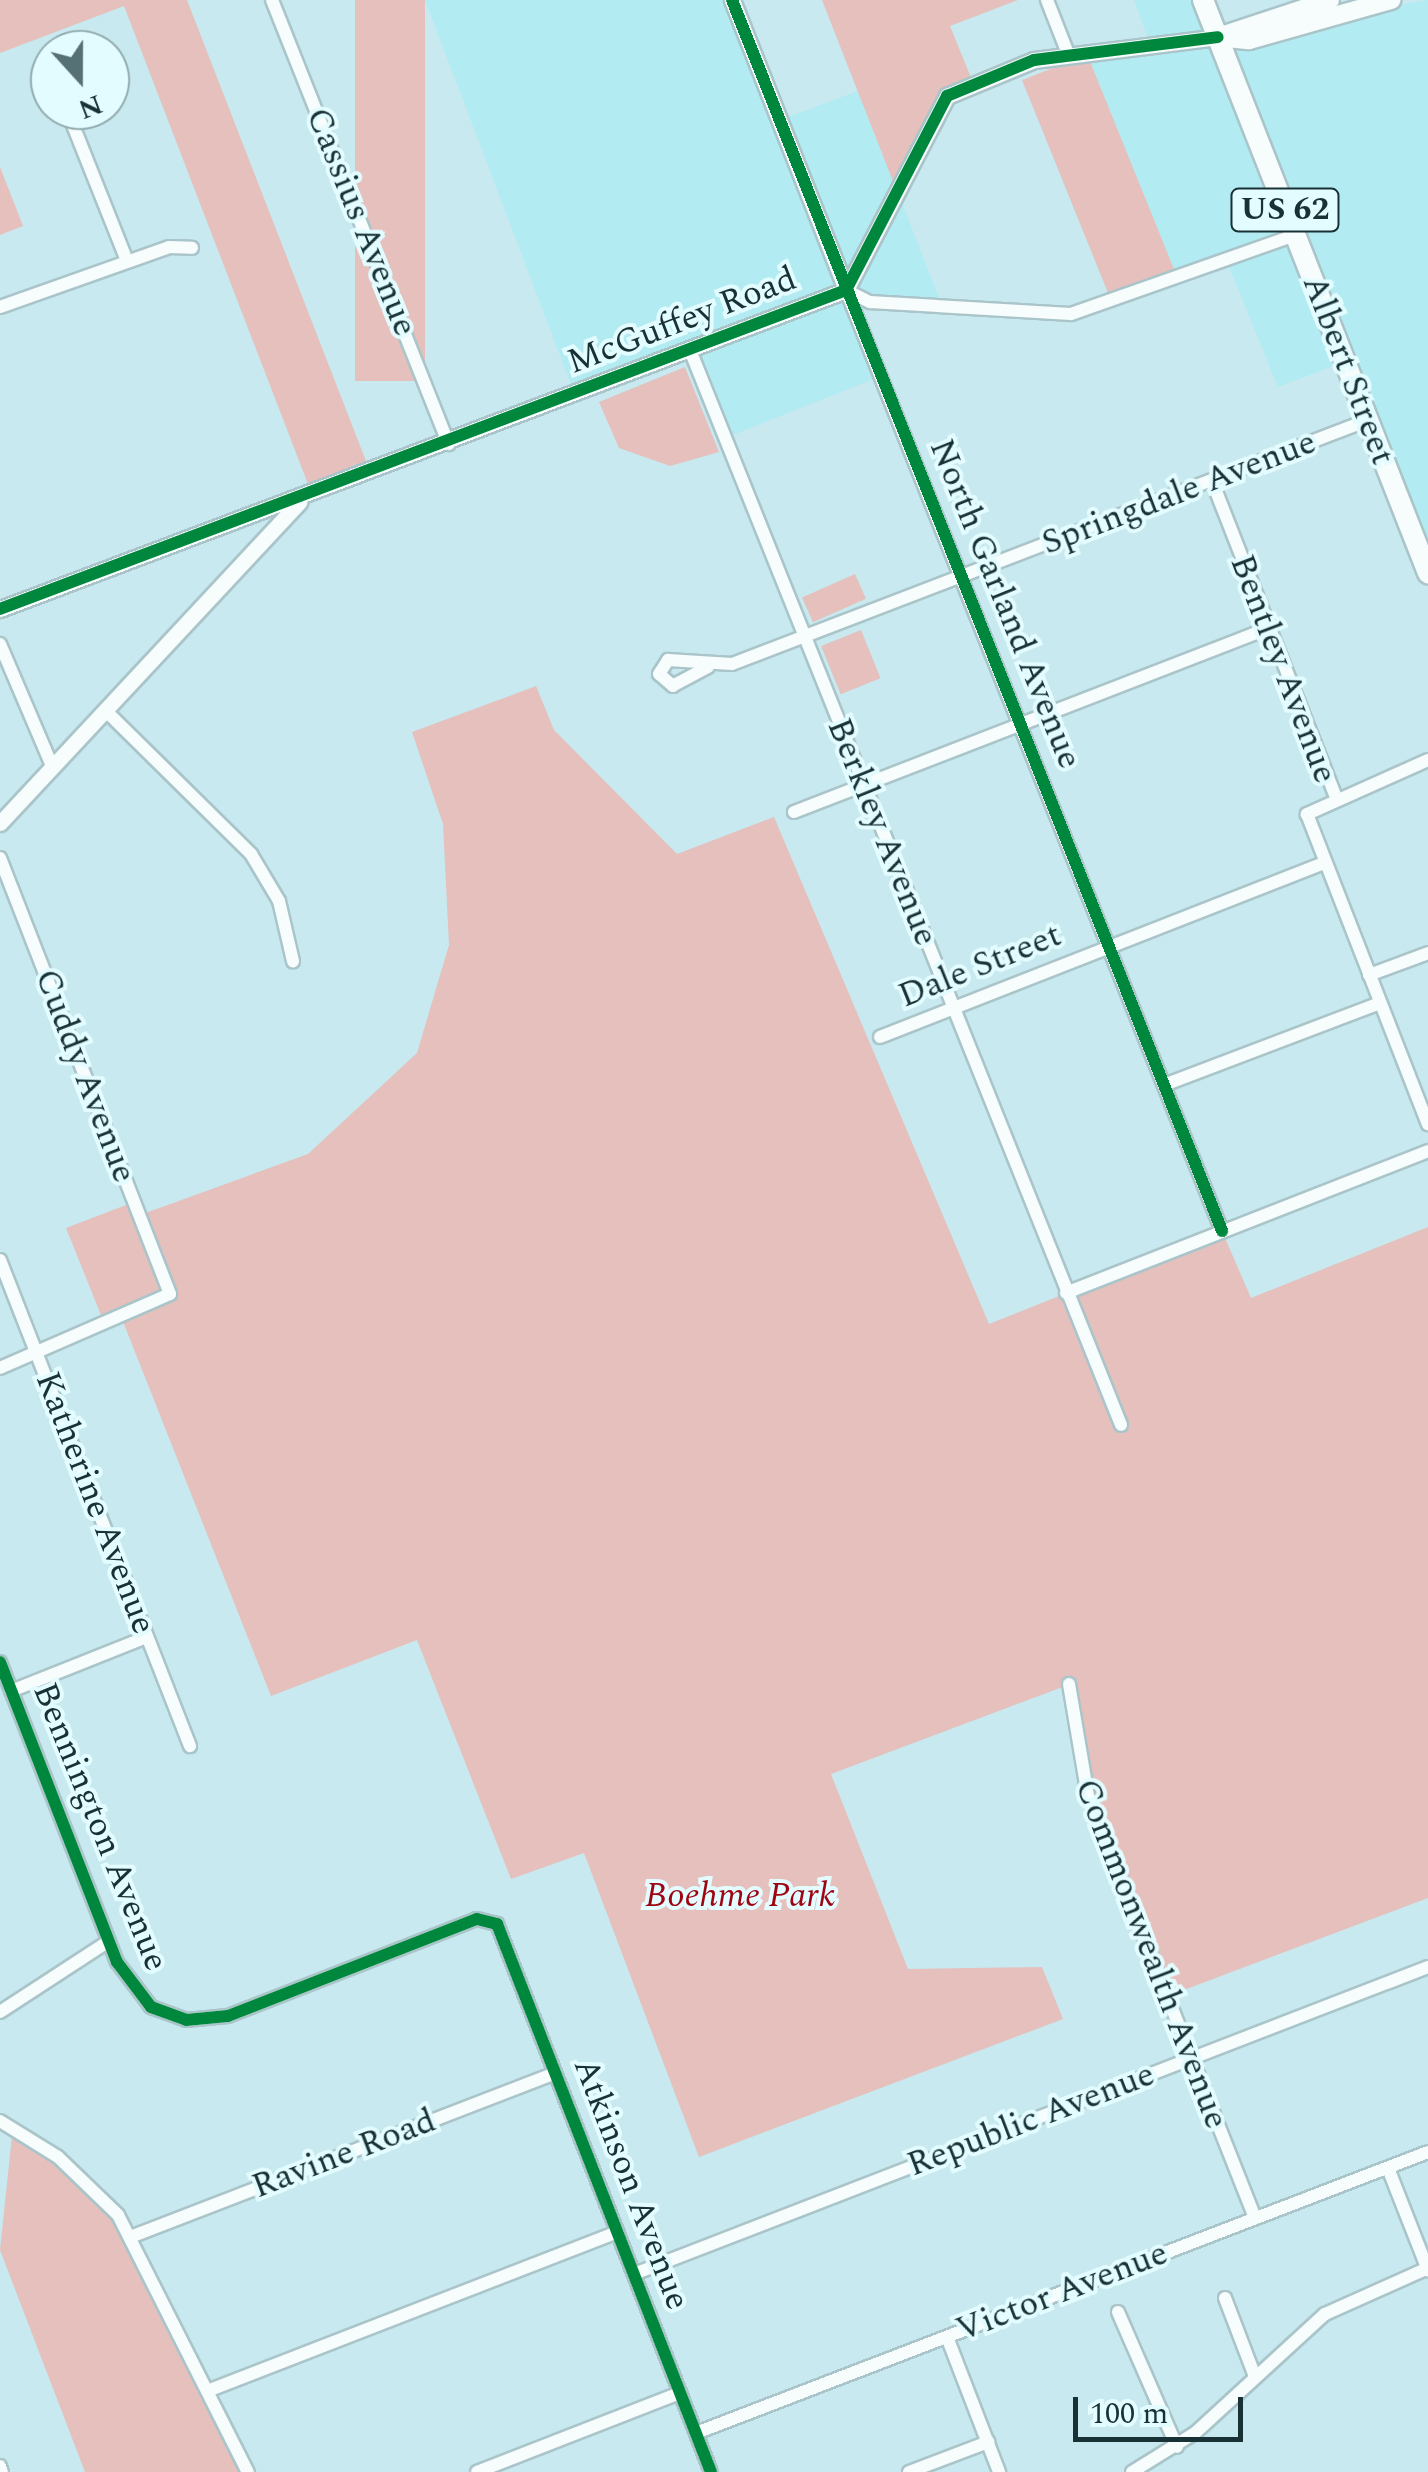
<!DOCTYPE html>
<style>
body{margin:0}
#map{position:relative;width:1428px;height:2472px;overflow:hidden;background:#c7e9ef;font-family:Spectral,serif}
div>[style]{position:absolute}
.built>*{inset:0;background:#b3ebf3}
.green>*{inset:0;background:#e5c0bc;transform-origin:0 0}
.roads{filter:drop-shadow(2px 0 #aac5c9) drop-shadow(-2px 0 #aac5c9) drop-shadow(0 2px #aac5c9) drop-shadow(0 -2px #aac5c9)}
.minor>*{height:12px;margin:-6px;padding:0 6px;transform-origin:6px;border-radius:6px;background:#f7fcfd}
.tertiary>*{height:15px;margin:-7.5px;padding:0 7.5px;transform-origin:7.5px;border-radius:7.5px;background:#f7fcfd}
.secondary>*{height:18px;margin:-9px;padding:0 9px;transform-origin:9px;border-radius:9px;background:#f7fcfd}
.primary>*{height:20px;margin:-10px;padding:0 10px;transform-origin:10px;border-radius:10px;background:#f7fcfd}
.cycleway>*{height:12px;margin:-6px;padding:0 6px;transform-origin:6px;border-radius:6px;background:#00873e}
span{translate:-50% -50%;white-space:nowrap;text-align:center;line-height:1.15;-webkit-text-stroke:8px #e3fcff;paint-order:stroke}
.shield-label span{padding:2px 8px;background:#e3fcff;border:2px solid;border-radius:8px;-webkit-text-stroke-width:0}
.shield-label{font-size:32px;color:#183135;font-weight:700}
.street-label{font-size:35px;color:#183135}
.park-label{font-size:35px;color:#9e0411;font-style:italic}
.north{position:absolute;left:30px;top:30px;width:100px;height:100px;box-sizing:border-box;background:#e3fcff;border:2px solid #92abae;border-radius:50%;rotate:159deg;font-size:28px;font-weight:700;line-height:40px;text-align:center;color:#183135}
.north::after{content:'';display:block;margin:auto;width:35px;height:45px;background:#557176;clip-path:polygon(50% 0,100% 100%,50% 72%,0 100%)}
.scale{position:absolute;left:1073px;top:2397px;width:170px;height:45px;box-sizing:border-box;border:5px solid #183135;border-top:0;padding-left:12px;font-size:30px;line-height:35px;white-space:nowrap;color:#183135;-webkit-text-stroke:8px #e3fcff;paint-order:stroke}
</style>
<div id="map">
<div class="built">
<i style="clip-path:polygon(425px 0,732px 0,780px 120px,858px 91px,943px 308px,847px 291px,881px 376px,725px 438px,690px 350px,575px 395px)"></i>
<i style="clip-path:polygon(1134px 0,1203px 0,1218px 37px,1428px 0,1428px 573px,1344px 362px,1278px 387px,1227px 262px,1177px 281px,1087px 54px,1151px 47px)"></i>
</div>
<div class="green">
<i style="clip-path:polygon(0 0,187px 0,371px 474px,313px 497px,124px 6px,0 53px)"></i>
<i style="left:355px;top:0;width:70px;height:381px"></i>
<i style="clip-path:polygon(822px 0,1018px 0,950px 26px,974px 85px,947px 96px,896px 189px)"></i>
<i style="left:1087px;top:54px;width:244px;height:70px;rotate:68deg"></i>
<i style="clip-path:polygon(0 167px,23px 226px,0 235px)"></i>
<i style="clip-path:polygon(685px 367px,719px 452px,670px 466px,619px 448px,599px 402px)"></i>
<i style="left:855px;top:574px;width:27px;height:58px;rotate:66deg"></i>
<i style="left:861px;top:630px;width:52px;height:43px;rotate:68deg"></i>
<i style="clip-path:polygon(536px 686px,554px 730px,677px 854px,774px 817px,989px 1324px,1222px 1231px,1251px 1298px,1428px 1227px,1428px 1898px,1168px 1996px,1088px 1796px,1068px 1685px,831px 1774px,908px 1969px,1042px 1967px,1063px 2019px,699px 2157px,584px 1853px,511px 1879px,417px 1640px,271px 1696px,122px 1319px,105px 1325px,66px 1228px,134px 1202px,140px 1215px,308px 1154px,417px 1053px,449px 945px,443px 824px,412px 732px)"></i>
<i style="clip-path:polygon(13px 2127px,58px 2157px,144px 2253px,248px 2472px,85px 2472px,0 2250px)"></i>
</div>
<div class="roads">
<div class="minor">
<i style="left:272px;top:0;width:478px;rotate:68.3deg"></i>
<i style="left:1047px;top:0;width:60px;rotate:68.6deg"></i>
<i style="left:67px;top:110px;width:162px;rotate:68.3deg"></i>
<i style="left:846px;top:290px;width:1013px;rotate:68.22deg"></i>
<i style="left:846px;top:290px;width:27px;rotate:27deg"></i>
<i style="left:870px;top:302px;width:201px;rotate:3.4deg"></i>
<i style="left:1071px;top:314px;width:238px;rotate:-19.4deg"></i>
<i style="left:0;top:307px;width:179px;rotate:-19.5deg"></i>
<i style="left:169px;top:247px;width:23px;rotate:2deg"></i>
<i style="left:690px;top:350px;width:1158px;rotate:68.15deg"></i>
<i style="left:1212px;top:481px;width:337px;rotate:68.6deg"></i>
<i style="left:0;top:644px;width:135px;rotate:66.9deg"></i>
<i style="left:708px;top:667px;width:40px;rotate:152deg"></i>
<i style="left:673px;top:686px;width:18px;rotate:-139deg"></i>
<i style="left:659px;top:674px;width:17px;rotate:-57deg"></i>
<i style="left:668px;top:660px;width:64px;rotate:3.6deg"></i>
<i style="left:732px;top:664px;width:681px;rotate:-20.99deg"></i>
<i style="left:107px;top:712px;width:202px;rotate:44.6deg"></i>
<i style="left:251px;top:854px;width:55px;rotate:59.2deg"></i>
<i style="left:279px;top:901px;width:62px;rotate:76.9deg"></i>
<i style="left:1428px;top:760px;width:133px;rotate:155.9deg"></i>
<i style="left:1307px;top:814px;width:333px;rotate:68.7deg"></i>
<i style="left:794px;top:812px;width:509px;rotate:-21.17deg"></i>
<i style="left:0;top:858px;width:468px;rotate:68.7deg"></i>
<i style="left:170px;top:1294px;width:185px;rotate:156.5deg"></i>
<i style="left:1369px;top:975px;width:63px;rotate:-20.4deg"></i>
<i style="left:880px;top:1037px;width:478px;rotate:-21.4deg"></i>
<i style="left:1164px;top:1085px;width:231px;rotate:-20.8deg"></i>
<i style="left:0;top:1260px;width:522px;rotate:68.65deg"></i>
<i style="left:1066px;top:1293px;width:389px;rotate:-21.4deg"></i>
<i style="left:0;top:1662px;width:322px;rotate:68.7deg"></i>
<i style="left:117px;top:1962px;width:56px;rotate:52.9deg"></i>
<i style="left:151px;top:2007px;width:37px;rotate:20deg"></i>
<i style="left:186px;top:2020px;width:42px;rotate:-5.4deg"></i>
<i style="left:228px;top:2016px;width:267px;rotate:-21.3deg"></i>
<i style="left:477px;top:1919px;width:21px;rotate:14deg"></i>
<i style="left:497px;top:1924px;width:588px;rotate:68.67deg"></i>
<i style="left:1069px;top:1684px;width:114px;rotate:80.4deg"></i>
<i style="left:1088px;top:1796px;width:454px;rotate:68.4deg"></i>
<i style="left:11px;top:1691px;width:146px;rotate:-21.7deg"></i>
<i style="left:0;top:2012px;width:130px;rotate:-33.1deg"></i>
<i style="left:0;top:2121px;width:68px;rotate:31.8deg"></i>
<i style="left:58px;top:2157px;width:83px;rotate:44deg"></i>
<i style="left:118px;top:2215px;width:288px;rotate:63.2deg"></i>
<i style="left:1388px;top:2168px;width:110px;rotate:68.6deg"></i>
<i style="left:133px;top:2236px;width:452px;rotate:-21.1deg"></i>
<i style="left:634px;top:2274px;width:851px;rotate:-21.14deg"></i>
<i style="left:1225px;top:2298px;width:81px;rotate:69.1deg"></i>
<i style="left:1118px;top:2312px;width:147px;rotate:66.4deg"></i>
<i style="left:947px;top:2337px;width:145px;rotate:68.9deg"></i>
<i style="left:210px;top:2390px;width:437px;rotate:-21.2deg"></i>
<i style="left:696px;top:2433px;width:784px;rotate:-21deg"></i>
<i style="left:0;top:2466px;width:6px;rotate:72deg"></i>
<i style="left:477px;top:2472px;width:218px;rotate:-21.3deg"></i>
<i style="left:909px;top:2472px;width:85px;rotate:-20.8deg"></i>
<i style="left:1132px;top:2472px;width:74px;rotate:-31.8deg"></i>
<i style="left:1195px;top:2433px;width:176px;rotate:-42.5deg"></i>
<i style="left:1325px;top:2314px;width:113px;rotate:-24.1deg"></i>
</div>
<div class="tertiary">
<i style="left:732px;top:0;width:312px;rotate:68.5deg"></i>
<i style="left:0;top:609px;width:904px;rotate:-20.66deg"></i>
<i style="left:846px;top:290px;width:219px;rotate:-62.5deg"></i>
<i style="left:947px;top:96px;width:94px;rotate:-22.5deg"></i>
<i style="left:1034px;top:60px;width:185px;rotate:-7.1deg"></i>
<i style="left:0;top:823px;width:439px;rotate:-47deg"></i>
</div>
<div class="secondary">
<i style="left:1218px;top:37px;width:31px;rotate:6deg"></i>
<i style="left:1249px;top:40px;width:148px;rotate:-15.7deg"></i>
<i style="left:1218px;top:37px;width:118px;rotate:-18.3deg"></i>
</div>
<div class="primary">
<i style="left:1203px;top:0;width:616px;rotate:68.56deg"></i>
</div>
</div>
<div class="cycleway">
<i style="left:732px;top:0;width:1325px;rotate:68.29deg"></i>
<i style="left:0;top:609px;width:904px;rotate:-20.66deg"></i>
<i style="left:846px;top:290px;width:219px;rotate:-62.5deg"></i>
<i style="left:947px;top:96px;width:94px;rotate:-22.5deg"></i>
<i style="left:1034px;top:60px;width:185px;rotate:-7.1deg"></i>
<i style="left:0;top:1662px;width:322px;rotate:68.7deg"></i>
<i style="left:117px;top:1962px;width:56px;rotate:52.9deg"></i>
<i style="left:151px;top:2007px;width:37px;rotate:20deg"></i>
<i style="left:186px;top:2020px;width:42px;rotate:-5.4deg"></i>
<i style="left:228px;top:2016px;width:267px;rotate:-21.3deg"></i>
<i style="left:477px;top:1919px;width:21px;rotate:14deg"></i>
<i style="left:497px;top:1924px;width:588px;rotate:68.67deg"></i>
</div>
<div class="shield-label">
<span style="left:1285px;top:210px">US 62</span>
</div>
<div class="street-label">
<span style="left:361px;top:222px;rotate:68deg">Cassius Avenue</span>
<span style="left:682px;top:321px;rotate:-21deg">McGuffey Road</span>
<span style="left:1348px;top:370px;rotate:69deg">Albert Street</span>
<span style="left:1179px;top:493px;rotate:-21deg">Springdale Avenue</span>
<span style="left:1005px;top:604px;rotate:68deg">North Garland Avenue</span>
<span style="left:1283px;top:669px;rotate:69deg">Bentley Avenue</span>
<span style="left:882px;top:832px;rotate:68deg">Berkley Avenue</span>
<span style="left:980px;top:966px;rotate:-22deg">Dale Street</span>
<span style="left:85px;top:1076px;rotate:69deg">Cuddy Avenue</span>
<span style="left:95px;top:1503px;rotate:69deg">Katherine Avenue</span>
<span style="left:100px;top:1827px;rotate:68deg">Bennington Avenue</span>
<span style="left:1151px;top:1954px;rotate:69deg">Commonwealth Avenue</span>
<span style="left:1031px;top:2120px;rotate:-21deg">Republic Avenue</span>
<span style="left:344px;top:2154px;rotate:-21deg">Ravine Road</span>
<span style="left:631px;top:2184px;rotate:69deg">Atkinson Avenue</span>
<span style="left:1062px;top:2292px;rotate:-21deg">Victor Avenue</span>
</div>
<div class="park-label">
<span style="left:740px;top:1896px">Boehme Park</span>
</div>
<div class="north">N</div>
<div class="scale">100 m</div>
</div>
